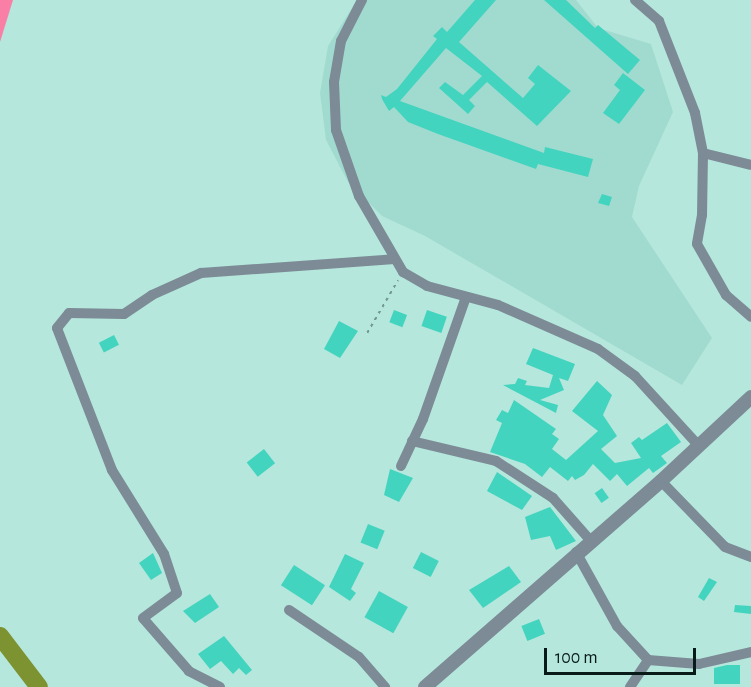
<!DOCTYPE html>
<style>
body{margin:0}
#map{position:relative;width:751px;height:687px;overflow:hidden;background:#b5e7dc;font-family:"Alegreya Sans",sans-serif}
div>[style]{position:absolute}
.built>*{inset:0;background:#a1dbd0}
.green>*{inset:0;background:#f97fa6}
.river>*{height:18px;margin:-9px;padding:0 9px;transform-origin:9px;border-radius:9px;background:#7d9332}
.building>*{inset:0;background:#43d4bf;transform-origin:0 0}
.path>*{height:1.5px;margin-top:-0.75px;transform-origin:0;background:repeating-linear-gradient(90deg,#729890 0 3px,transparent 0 7.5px)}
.minor>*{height:10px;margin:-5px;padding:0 5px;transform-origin:5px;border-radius:5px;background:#7c8b96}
.tertiary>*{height:14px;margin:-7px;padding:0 7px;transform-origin:7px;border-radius:7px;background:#7c8b96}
span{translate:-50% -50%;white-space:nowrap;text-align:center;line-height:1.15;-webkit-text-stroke:5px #b5e7dc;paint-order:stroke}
.scale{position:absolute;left:544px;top:648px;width:152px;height:27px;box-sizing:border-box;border:3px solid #081b18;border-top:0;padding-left:8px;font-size:18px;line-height:21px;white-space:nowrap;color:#081b18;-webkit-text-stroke:4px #b5e7dc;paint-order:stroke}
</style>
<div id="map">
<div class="built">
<i style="clip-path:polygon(357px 0,576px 0,598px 28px,651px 44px,673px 112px,639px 186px,632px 217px,712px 338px,682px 385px,425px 236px,382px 216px,348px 182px,326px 140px,320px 93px,328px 46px)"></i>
</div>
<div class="green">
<i style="clip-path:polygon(0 0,13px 0,0 42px)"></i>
</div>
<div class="river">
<i style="left:0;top:636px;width:64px;rotate:52.6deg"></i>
</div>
<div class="building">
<i style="clip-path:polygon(475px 0,496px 0,459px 42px,523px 98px,535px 84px,528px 78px,538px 65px,571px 91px,537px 126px,487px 82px,469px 100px,475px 106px,468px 114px,439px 88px,445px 82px,463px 95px,482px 76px,446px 48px,400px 101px,544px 153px,545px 147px,593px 159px,588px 177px,538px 164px,536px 169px,438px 134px,408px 122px,394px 107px,389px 111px,382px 99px,381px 95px,386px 97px,397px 89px,437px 39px,433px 36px,442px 27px,447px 32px)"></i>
<i style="clip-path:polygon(544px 0,566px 0,595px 28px,598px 25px,640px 60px,628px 74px)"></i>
<i style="clip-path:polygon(623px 73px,645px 90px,619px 124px,603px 113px,620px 90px,614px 85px)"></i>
<i style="clip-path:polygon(602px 194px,612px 197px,609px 206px,598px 203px)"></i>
<i style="left:394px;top:310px;width:14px;height:13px;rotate:21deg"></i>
<i style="left:427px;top:310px;width:21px;height:17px;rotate:19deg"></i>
<i style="clip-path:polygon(339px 321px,358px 331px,340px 358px,324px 349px)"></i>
<i style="left:114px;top:335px;width:11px;height:17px;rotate:63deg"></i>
<i style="clip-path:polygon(533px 348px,575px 364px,568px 381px,559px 378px,564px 390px,540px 400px,558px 405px,556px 413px,503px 385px,515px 384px,518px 378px,527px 381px,525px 385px,549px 388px,553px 375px,526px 364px)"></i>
<i style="clip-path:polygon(597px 381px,612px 395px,603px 415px,617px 436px,601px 449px,615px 463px,641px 458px,631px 443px,639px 437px,642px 440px,667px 423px,681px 442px,661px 456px,667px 463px,653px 473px,649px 468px,627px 486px,617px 474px,610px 481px,593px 464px,584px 475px,575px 480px,572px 476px,568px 481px,550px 467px,542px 477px,525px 464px,490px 452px,502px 423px,496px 420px,502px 410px,508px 413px,514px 400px,556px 429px,552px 434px,559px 439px,552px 449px,566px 460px,598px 431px,572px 411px)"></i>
<i style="left:264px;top:449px;width:18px;height:22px;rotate:52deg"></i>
<i style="clip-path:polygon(390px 469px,413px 478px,399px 502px,384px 495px)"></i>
<i style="clip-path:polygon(497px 472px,532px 496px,522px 510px,487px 491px)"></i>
<i style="left:602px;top:488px;width:12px;height:9px;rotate:55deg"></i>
<i style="clip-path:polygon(550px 507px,576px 541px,556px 550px,550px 536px,531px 540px,525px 517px)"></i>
<i style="left:368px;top:524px;width:18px;height:20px;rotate:22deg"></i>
<i style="left:421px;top:552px;width:20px;height:18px;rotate:27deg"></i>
<i style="clip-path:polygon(153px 553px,162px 573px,151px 580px,139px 563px)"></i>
<i style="clip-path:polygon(345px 554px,364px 563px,351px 589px,356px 593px,350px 601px,329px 587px)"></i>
<i style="left:294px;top:565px;width:37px;height:24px;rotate:33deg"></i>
<i style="clip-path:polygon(509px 566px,521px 582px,483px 608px,469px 590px)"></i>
<i style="clip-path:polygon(709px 578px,717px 582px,704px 601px,698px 597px)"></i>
<i style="left:379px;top:591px;width:33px;height:30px;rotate:29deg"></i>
<i style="clip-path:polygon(210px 594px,219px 607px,195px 623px,183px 611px)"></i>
<i style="clip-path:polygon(735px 605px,751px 606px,751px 614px,734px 612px)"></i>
<i style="left:539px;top:619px;width:16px;height:19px;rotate:68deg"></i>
<i style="clip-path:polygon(224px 636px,252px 670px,246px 675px,239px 668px,233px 674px,221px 661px,210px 669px,198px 654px)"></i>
<i style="clip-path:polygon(727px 665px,740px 665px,740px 684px,714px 684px,714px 668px)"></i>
</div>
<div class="path">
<i style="left:367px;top:333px;width:61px;rotate:-59.7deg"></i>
</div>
<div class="minor">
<i style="left:362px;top:0;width:46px;rotate:117.1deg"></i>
<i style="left:341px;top:41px;width:42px;rotate:99.7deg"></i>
<i style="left:334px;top:82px;width:48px;rotate:87.6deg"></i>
<i style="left:336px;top:130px;width:70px;rotate:70.8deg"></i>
<i style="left:359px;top:196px;width:88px;rotate:59.9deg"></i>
<i style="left:403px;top:272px;width:28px;rotate:30deg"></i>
<i style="left:427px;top:286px;width:73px;rotate:15deg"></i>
<i style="left:498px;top:305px;width:109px;rotate:23.7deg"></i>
<i style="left:598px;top:349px;width:46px;rotate:36.1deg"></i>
<i style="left:635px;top:376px;width:93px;rotate:47.6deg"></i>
<i style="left:635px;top:0;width:32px;rotate:41deg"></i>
<i style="left:659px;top:21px;width:99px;rotate:68.6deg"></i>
<i style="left:695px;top:113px;width:41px;rotate:78.7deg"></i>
<i style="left:703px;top:153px;width:62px;rotate:90.9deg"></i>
<i style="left:702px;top:215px;width:29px;rotate:100deg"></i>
<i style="left:697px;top:244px;width:59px;rotate:60.4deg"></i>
<i style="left:726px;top:295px;width:33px;rotate:41deg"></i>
<i style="left:703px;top:153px;width:49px;rotate:14deg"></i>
<i style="left:412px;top:441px;width:86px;rotate:13.4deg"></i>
<i style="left:496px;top:461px;width:68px;rotate:33deg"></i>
<i style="left:553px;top:498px;width:56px;rotate:48.6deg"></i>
<i style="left:401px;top:466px;width:52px;rotate:-64.9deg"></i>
<i style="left:423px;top:419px;width:129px;rotate:-70.6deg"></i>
<i style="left:661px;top:481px;width:92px;rotate:45.9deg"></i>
<i style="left:725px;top:547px;width:28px;rotate:21deg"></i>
<i style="left:576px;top:552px;width:85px;rotate:61deg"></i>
<i style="left:617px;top:626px;width:46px;rotate:47.6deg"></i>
<i style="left:648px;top:660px;width:51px;rotate:4.5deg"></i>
<i style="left:699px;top:664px;width:53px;rotate:-13deg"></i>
<i style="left:289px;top:610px;width:84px;rotate:33.9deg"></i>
<i style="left:359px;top:657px;width:40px;rotate:49deg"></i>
<i style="left:220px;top:687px;width:35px;rotate:-153deg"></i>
<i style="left:189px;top:671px;width:70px;rotate:-131deg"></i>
<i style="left:143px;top:618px;width:42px;rotate:-36.3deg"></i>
<i style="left:177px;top:593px;width:41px;rotate:-108.4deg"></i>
<i style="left:164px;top:554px;width:99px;rotate:-121.8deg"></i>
<i style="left:112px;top:470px;width:152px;rotate:-111.2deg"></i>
<i style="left:57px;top:328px;width:19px;rotate:-51deg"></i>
<i style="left:69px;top:313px;width:55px;rotate:1deg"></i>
<i style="left:124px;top:314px;width:34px;rotate:-34deg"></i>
<i style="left:152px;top:295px;width:54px;rotate:-24.2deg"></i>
<i style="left:201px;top:273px;width:194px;rotate:-4.1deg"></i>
<i style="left:630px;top:687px;width:32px;rotate:-56deg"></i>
</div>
<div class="tertiary">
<i style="left:425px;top:687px;width:313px;rotate:-41.1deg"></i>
<i style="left:661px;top:481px;width:123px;rotate:-43deg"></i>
</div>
<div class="scale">100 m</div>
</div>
